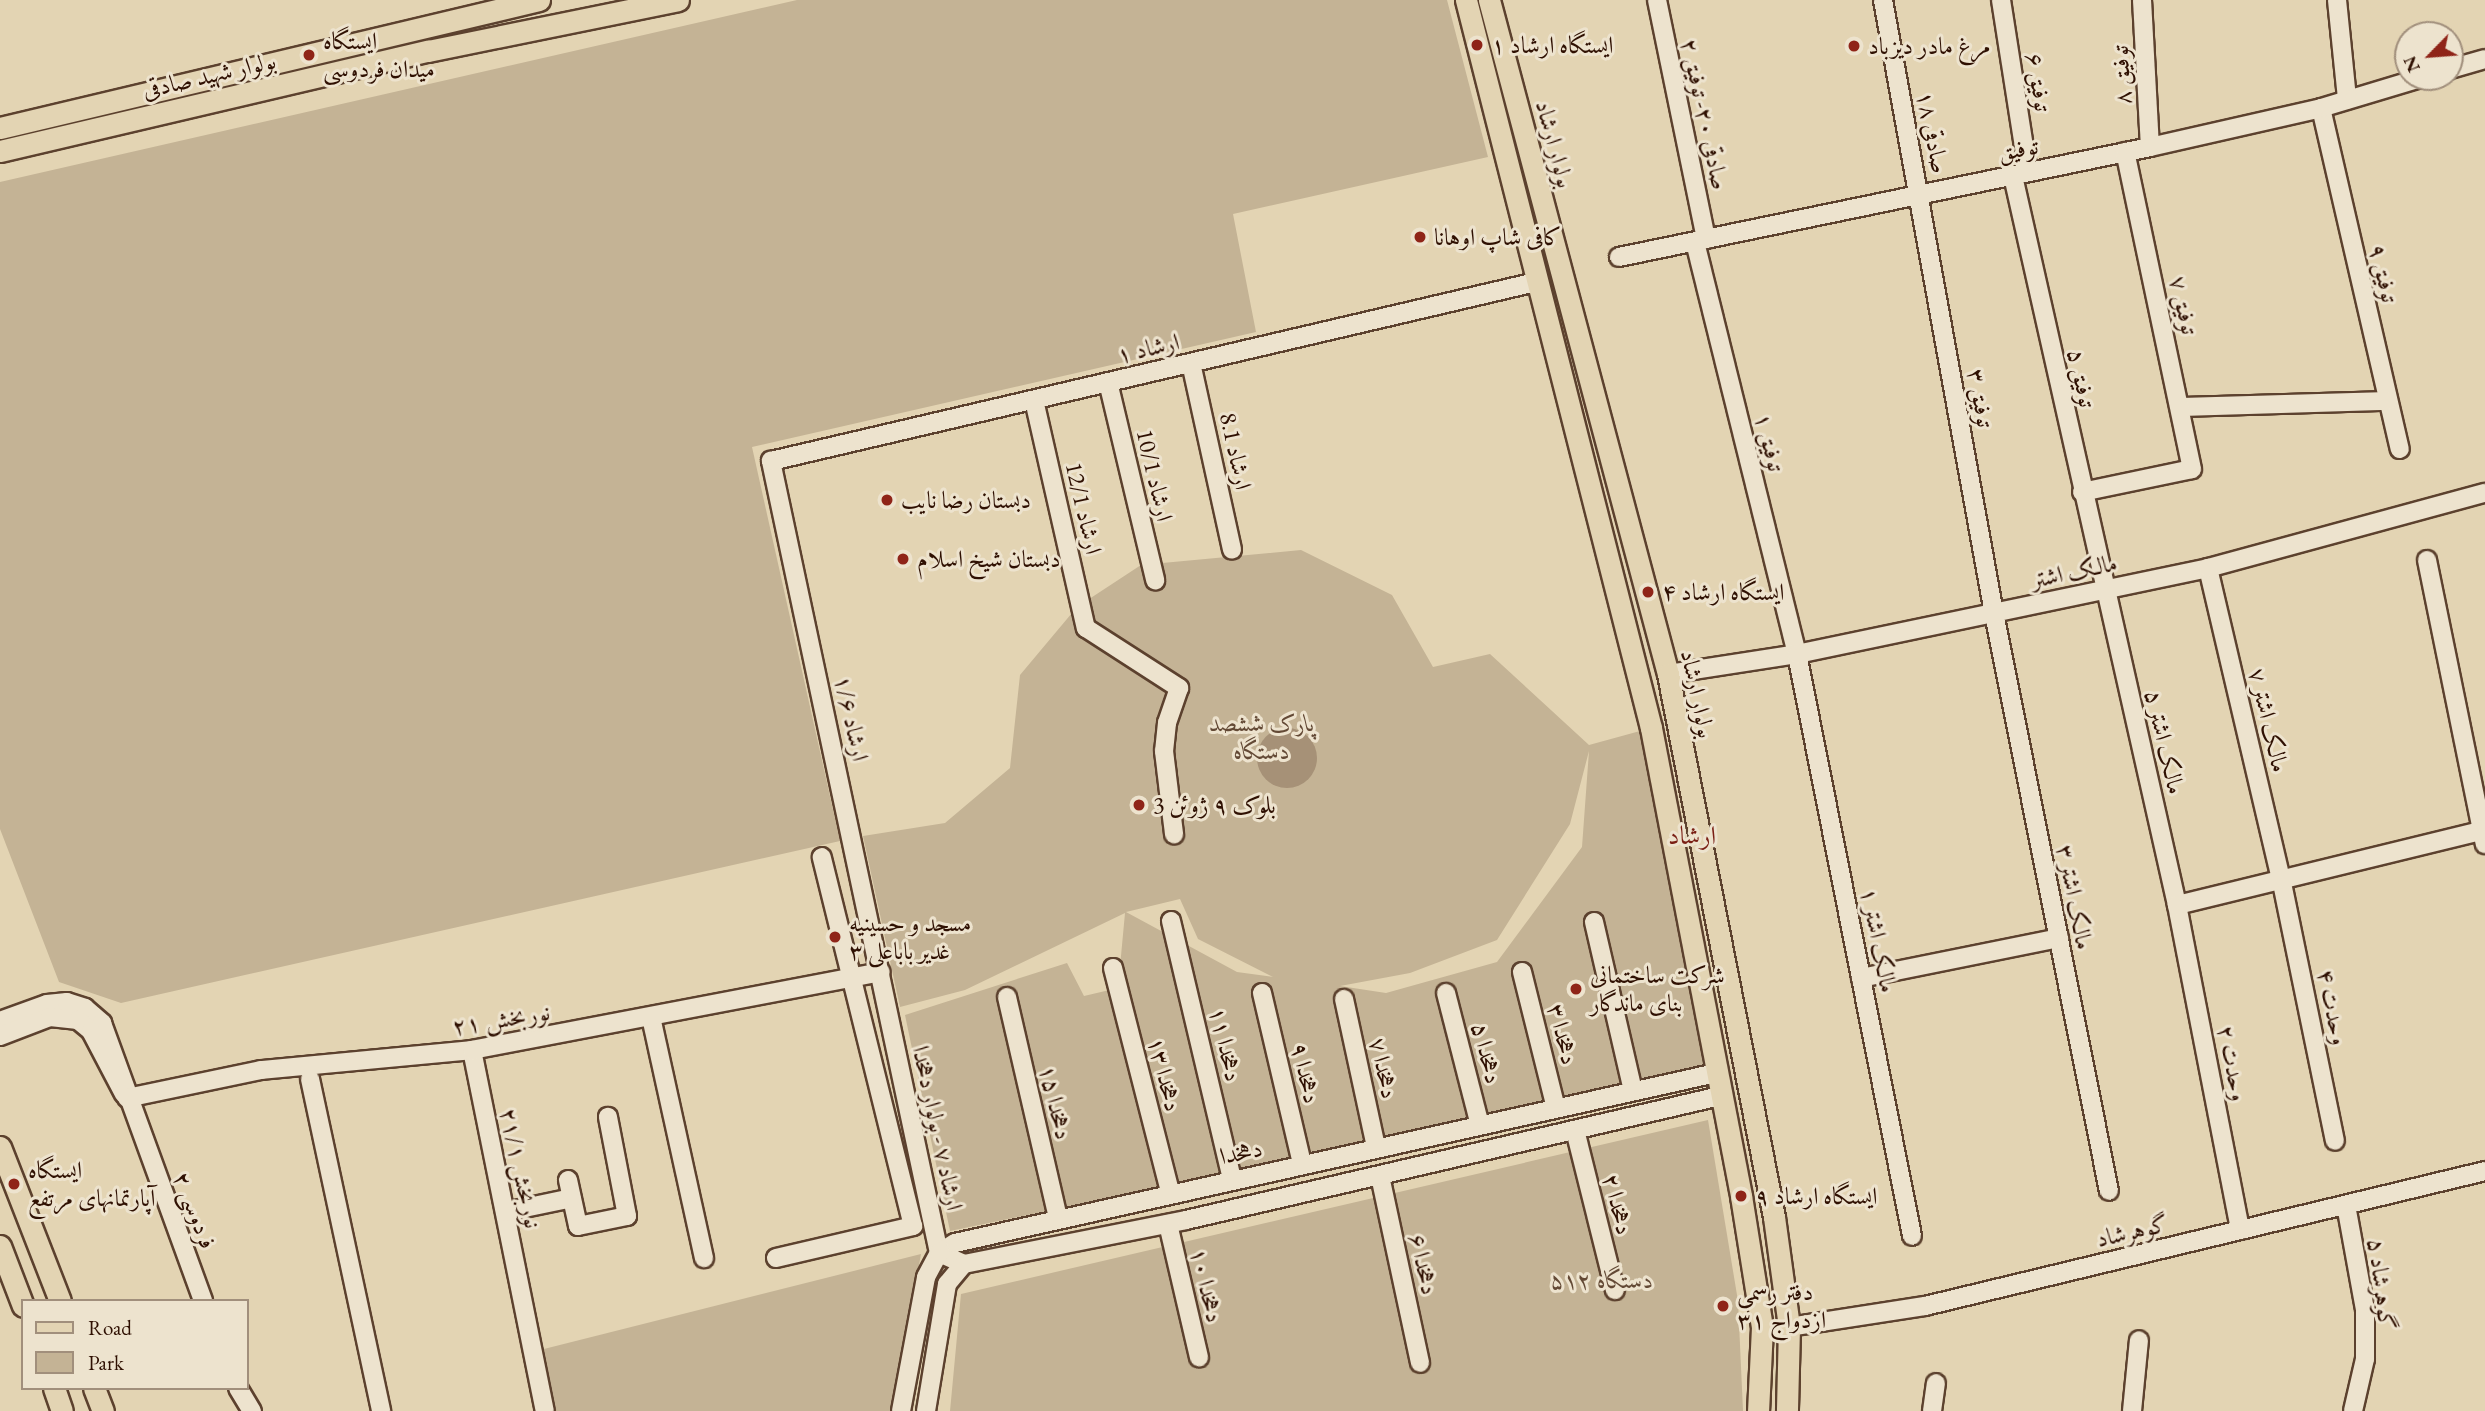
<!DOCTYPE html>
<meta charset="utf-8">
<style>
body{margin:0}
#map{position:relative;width:2485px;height:1411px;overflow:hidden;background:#e3d4b3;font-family:"EB Garamond",Amiri,serif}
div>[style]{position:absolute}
.green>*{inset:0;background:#c4b395}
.water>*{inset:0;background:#a69177}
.round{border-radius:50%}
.roads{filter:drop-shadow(2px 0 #5c412e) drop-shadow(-2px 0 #5c412e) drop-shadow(0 2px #5c412e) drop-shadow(0 -2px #5c412e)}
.minor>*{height:18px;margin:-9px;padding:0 9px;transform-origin:9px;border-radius:9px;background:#ede3ce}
.major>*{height:21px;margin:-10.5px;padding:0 10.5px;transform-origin:10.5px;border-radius:10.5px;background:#e3d4b3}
.dots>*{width:19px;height:19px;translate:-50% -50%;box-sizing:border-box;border:4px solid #ede3ce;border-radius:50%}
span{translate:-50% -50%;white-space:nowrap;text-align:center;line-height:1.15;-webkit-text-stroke:6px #ede3ce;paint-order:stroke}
.poi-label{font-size:24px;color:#2f1002}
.left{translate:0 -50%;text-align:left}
.street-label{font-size:24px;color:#2f1002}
.park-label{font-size:24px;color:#634935;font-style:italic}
.neighbourhood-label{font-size:26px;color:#7a1f14}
.legend{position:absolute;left:21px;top:1299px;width:228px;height:91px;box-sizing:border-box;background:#ede3ce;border:2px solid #a18f7c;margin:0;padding:9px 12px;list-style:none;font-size:21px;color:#2f1002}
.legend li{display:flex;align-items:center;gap:14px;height:35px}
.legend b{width:35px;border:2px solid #a18f7c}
.north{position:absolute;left:2394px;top:21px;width:70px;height:70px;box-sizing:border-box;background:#ede3ce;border:2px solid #a18f7c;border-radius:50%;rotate:245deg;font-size:19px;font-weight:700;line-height:28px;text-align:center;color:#2f1002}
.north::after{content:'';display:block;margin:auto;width:24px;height:32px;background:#8f2418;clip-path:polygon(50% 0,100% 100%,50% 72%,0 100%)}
</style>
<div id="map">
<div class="green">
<i style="clip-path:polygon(797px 0,1447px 0,1488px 157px,1233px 214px,1256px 332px,752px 447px,840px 841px,121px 1003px,59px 982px,0 829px,0 182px)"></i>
<i style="clip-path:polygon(evenodd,1301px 550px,1392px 595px,1433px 667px,1490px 654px,1589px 745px,1651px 728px,1716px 1073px,950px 1231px,905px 1015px,1067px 963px,1084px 996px,1118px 988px,1125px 913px,965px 990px,900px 1007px,863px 836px,945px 823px,1010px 768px,1020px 675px,1077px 607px,1141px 565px,1301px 550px,1589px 751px,1582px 847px,1497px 962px,1386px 993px,1340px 986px,1410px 973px,1497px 940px,1570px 824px,1589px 751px,1301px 550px,1180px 899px,1198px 939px,1273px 977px,1237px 972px,1126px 912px,1180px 899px)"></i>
<i style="clip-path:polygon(1708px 1120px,1738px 1301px,1743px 1411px,950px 1411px,961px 1294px)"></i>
<i style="clip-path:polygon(921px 1254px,893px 1411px,549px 1411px,536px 1351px)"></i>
</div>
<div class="water">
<i class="round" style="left:1257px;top:728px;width:60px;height:60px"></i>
</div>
<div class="roads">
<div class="minor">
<i style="left:1657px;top:0;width:244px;rotate:78.4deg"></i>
<i style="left:1883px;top:0;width:623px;rotate:79.74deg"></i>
<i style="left:1994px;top:613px;width:589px;rotate:78.75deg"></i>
<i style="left:2001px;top:0;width:174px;rotate:81.1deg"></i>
<i style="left:2142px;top:0;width:147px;rotate:86.9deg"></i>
<i style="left:2337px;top:0;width:100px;rotate:84.2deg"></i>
<i style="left:2450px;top:69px;width:36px;rotate:-16deg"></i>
<i style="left:2321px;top:108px;width:350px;rotate:77deg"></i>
<i style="left:2013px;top:176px;width:747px;rotate:77.32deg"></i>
<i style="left:2177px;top:905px;width:331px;rotate:79deg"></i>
<i style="left:1695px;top:242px;width:424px;rotate:76.1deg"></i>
<i style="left:1797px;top:654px;width:593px;rotate:78.82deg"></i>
<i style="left:1619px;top:257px;width:542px;rotate:-11.7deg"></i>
<i style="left:2150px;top:147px;width:175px;rotate:-12.8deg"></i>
<i style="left:2321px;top:108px;width:108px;rotate:-16.8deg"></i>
<i style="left:1191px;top:363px;width:191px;rotate:77.6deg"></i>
<i style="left:1108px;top:382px;width:204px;rotate:76.6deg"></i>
<i style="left:1034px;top:400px;width:234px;rotate:77.2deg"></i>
<i style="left:1086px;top:628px;width:111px;rotate:32.8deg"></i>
<i style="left:1179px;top:688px;width:37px;rotate:109deg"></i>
<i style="left:1167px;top:723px;width:28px;rotate:96deg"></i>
<i style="left:1164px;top:751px;width:84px;rotate:83.1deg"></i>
<i style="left:2182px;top:407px;width:206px;rotate:-1.7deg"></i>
<i style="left:2082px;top:492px;width:112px;rotate:-11.8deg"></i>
<i style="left:2192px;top:469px;width:324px;rotate:-101.9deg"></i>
<i style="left:2427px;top:560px;width:290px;rotate:78.5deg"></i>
<i style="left:2208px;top:568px;width:324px;rotate:76.8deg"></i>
<i style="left:2282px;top:883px;width:263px;rotate:78.4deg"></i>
<i style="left:1668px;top:674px;width:131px;rotate:-8.8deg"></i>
<i style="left:1797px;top:654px;width:420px;rotate:-11.8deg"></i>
<i style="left:2208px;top:568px;width:287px;rotate:-15.2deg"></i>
<i style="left:2177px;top:905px;width:317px;rotate:-13.7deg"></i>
<i style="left:1171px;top:921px;width:265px;rotate:76.7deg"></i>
<i style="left:1594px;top:922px;width:173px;rotate:77deg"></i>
<i style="left:1113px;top:968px;width:231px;rotate:75.7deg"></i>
<i style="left:1522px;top:972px;width:140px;rotate:76deg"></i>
<i style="left:1861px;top:978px;width:202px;rotate:-11.4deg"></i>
<i style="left:1262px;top:993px;width:176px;rotate:76.8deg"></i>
<i style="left:1446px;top:993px;width:136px;rotate:75.6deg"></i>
<i style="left:1007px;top:997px;width:227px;rotate:77deg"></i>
<i style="left:1344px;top:999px;width:151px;rotate:77.8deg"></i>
<i style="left:651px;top:1017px;width:247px;rotate:77.6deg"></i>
<i style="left:0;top:1021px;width:50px;rotate:-19.9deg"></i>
<i style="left:47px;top:1004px;width:20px;rotate:-6deg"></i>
<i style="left:67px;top:1002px;width:19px;rotate:18deg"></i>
<i style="left:85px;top:1008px;width:23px;rotate:41deg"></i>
<i style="left:102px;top:1023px;width:296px;rotate:70deg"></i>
<i style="left:0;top:1036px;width:53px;rotate:-20.8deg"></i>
<i style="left:50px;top:1017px;width:28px;rotate:6deg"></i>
<i style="left:78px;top:1020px;width:17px;rotate:40deg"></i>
<i style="left:91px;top:1031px;width:71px;rotate:62.4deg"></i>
<i style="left:472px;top:1050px;width:368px;rotate:78.6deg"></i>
<i style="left:310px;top:1079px;width:340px;rotate:77.9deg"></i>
<i style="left:127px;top:1098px;width:137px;rotate:-11.8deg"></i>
<i style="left:261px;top:1070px;width:212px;rotate:-5.4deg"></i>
<i style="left:472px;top:1050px;width:416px;rotate:-10.8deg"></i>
<i style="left:1575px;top:1130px;width:165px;rotate:76deg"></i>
<i style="left:1380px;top:1176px;width:191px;rotate:77.9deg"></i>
<i style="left:568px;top:1180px;width:47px;rotate:77.7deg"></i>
<i style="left:578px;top:1226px;width:50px;rotate:-11.5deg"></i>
<i style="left:627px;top:1216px;width:101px;rotate:-100.9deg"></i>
<i style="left:2346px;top:1205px;width:107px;rotate:79.7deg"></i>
<i style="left:2365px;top:1310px;width:49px;rotate:90deg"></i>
<i style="left:2365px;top:1359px;width:53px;rotate:103deg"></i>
<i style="left:505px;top:1212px;width:68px;rotate:-11.8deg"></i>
<i style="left:1168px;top:1224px;width:137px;rotate:76.9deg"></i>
<i style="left:776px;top:1258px;width:141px;rotate:-13.1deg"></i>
<i style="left:913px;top:1226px;width:380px;rotate:-103.9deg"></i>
<i style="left:964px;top:1264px;width:27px;rotate:-156deg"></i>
<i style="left:939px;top:1253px;width:810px;rotate:-101.98deg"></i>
<i style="left:771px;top:461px;width:786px;rotate:-13.17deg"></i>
<i style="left:1789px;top:1327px;width:138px;rotate:-8.8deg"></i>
<i style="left:1925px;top:1306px;width:576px;rotate:-13.55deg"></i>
<i style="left:238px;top:1388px;width:27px;rotate:59deg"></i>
<i style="left:901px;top:1411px;width:136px;rotate:-79.4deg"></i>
<i style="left:926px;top:1277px;width:27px;rotate:-62deg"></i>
<i style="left:939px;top:1253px;width:19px;rotate:-32deg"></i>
<i style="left:955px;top:1243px;width:780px;rotate:-12.59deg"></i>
<i style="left:926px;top:1411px;width:129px;rotate:-80.6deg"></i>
<i style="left:947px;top:1284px;width:26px;rotate:-50deg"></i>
<i style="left:964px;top:1264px;width:226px;rotate:-11.2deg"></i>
<i style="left:1186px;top:1220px;width:548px;rotate:-13.07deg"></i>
<i style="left:1932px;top:1411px;width:28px;rotate:-82deg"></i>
<i style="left:2132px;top:1411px;width:71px;rotate:-84.4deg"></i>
</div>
<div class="major">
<i style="left:1466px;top:0;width:751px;rotate:75.74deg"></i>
<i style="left:1651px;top:728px;width:477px;rotate:79.1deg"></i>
<i style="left:1741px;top:1196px;width:133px;rotate:80.9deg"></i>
<i style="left:1762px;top:1327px;width:84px;rotate:92.7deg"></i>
<i style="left:1489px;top:0;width:697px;rotate:75.13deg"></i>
<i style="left:1668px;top:674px;width:553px;rotate:78.95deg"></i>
<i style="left:1774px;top:1217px;width:111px;rotate:82.2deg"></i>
<i style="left:1789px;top:1327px;width:84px;rotate:91.4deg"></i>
<i style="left:0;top:128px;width:554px;rotate:-13.36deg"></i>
<i style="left:0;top:151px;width:440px;rotate:-13.2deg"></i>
<i style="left:428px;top:51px;width:255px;rotate:-11.5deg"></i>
<i style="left:0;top:1147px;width:165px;rotate:68.7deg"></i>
<i style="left:0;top:1246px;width:64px;rotate:69deg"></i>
<i style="left:54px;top:1388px;width:24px;rotate:71deg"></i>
<i style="left:94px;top:1388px;width:25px;rotate:69deg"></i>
</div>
</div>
<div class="dots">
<i style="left:1477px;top:45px;background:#8f2418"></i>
<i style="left:1854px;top:46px;background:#8f2418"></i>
<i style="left:309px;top:55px;background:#8f2418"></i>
<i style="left:1420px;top:237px;background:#8f2418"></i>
<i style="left:887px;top:500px;background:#8f2418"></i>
<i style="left:903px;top:559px;background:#8f2418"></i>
<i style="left:1648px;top:592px;background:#8f2418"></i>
<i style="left:1139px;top:805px;background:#8f2418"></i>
<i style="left:835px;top:937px;background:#8f2418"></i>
<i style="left:1576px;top:989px;background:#8f2418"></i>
<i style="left:14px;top:1184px;background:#8f2418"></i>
<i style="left:1741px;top:1196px;background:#8f2418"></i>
<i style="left:1723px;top:1306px;background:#8f2418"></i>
</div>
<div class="poi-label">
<span class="left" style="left:323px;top:55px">ایستگاه<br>میدان فردوسی</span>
<span class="left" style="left:1491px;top:45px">ایستگاه ارشاد ۱</span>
<span class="left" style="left:1868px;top:46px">مرغ مادر دیزباد</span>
<span class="left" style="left:1434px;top:237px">کافی شاپ اوهانا</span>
<span class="left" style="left:901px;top:500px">دبستان رضا نایب</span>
<span class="left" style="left:917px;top:559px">دبستان شیخ اسلام</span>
<span class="left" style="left:1662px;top:592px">ایستگاه ارشاد ۴</span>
<span class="left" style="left:1153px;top:805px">بلوک ۹ ژوئن 3</span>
<span class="left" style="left:849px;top:937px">مسجد و حسینیه<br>غدیر باباعلی ۳</span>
<span class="left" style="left:1590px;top:989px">شرکت ساختمانی<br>بنای ماندگار</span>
<span class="left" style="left:28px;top:1184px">ایستگاه<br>آپارتمانهای مرتفع</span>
<span class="left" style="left:1755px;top:1196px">ایستگاه ارشاد ۹</span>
<span class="left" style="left:1737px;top:1306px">دفتر رسمی<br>ازدواج ۳۱</span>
</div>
<div class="street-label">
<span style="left:209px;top:75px;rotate:-13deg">بولوار شهید صادقی</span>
<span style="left:2121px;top:75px;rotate:-93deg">توفیق ۸</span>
<span style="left:2039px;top:82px;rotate:81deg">توفیق ۶</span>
<span style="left:1705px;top:114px;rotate:78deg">صادقی ۲۰- توفیق ۲</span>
<span style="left:1933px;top:132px;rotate:79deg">صادقی ۱۸</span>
<span style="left:1555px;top:144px;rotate:75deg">بولوار ارشاد</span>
<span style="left:2018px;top:149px;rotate:-11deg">توفیق</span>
<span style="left:2384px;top:273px;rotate:77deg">توفیق ۹</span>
<span style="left:2184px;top:305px;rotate:77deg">توفیق ۷</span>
<span style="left:1148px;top:348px;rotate:-13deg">ارشاد ۱</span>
<span style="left:2082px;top:378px;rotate:78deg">توفیق ۵</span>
<span style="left:1981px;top:398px;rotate:80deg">توفیق ۳</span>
<span style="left:1770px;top:442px;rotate:76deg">توفیق ۱</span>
<span style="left:1236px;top:451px;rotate:78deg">ارشاد 8.1</span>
<span style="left:1155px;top:475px;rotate:77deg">ارشاد 10/1</span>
<span style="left:1084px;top:508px;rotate:77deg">ارشاد 12/1</span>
<span style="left:2074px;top:571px;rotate:-12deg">مالک اشتر</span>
<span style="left:1698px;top:694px;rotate:78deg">بولوار ارشاد</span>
<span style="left:852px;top:718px;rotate:78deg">ارشاد ۱/۶</span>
<span style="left:2269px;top:720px;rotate:77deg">مالک اشتر ۷</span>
<span style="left:2165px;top:742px;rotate:77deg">مالک اشتر ۵</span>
<span style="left:2075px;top:897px;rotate:79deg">مالک اشتر ۳</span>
<span style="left:1879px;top:940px;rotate:79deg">مالک اشتر ۱</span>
<span style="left:2333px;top:1007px;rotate:78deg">وحدت ۴</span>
<span style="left:501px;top:1019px;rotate:-9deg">نوربخش ۲۱</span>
<span style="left:1563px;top:1034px;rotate:76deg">دهخدا ۳</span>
<span style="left:1226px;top:1044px;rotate:77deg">دهخدا ۱۱</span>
<span style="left:1487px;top:1053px;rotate:76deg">دهخدا ۵</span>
<span style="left:2233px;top:1063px;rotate:79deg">وحدت ۲</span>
<span style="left:1384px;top:1068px;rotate:78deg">دهخدا ۷</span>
<span style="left:1306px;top:1073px;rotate:77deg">دهخدا ۹</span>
<span style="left:1165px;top:1074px;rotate:76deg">دهخدا ۱۳</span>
<span style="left:1056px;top:1102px;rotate:77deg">دهخدا ۱۵</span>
<span style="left:938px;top:1128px;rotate:78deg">ارشاد ۷ - بولوار دهخدا</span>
<span style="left:1241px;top:1152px;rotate:-12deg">دهخدا</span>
<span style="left:521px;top:1168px;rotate:78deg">نوربخش ۲۱/۱</span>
<span style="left:1618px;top:1204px;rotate:76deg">دهخدا ۲</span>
<span style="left:195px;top:1210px;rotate:69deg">فردوسی ۲</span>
<span style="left:2132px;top:1231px;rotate:-13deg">گوهرشاد</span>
<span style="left:1424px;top:1264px;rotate:78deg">دهخدا ۶</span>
<span style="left:2382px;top:1284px;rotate:83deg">گوهرشاد ۵</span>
<span style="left:1207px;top:1285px;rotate:77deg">دهخدا ۱۰</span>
</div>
<div class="park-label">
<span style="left:1262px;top:737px">پارک‌ ششصد<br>دستگاه</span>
<span style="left:1602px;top:1280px">۵۱۲ دستگاه</span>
</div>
<div class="neighbourhood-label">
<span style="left:1692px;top:836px">ارشاد</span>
</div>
<ul class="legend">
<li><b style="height:9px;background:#e3d4b3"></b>Road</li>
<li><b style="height:19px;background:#c4b395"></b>Park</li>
</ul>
<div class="north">N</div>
</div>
